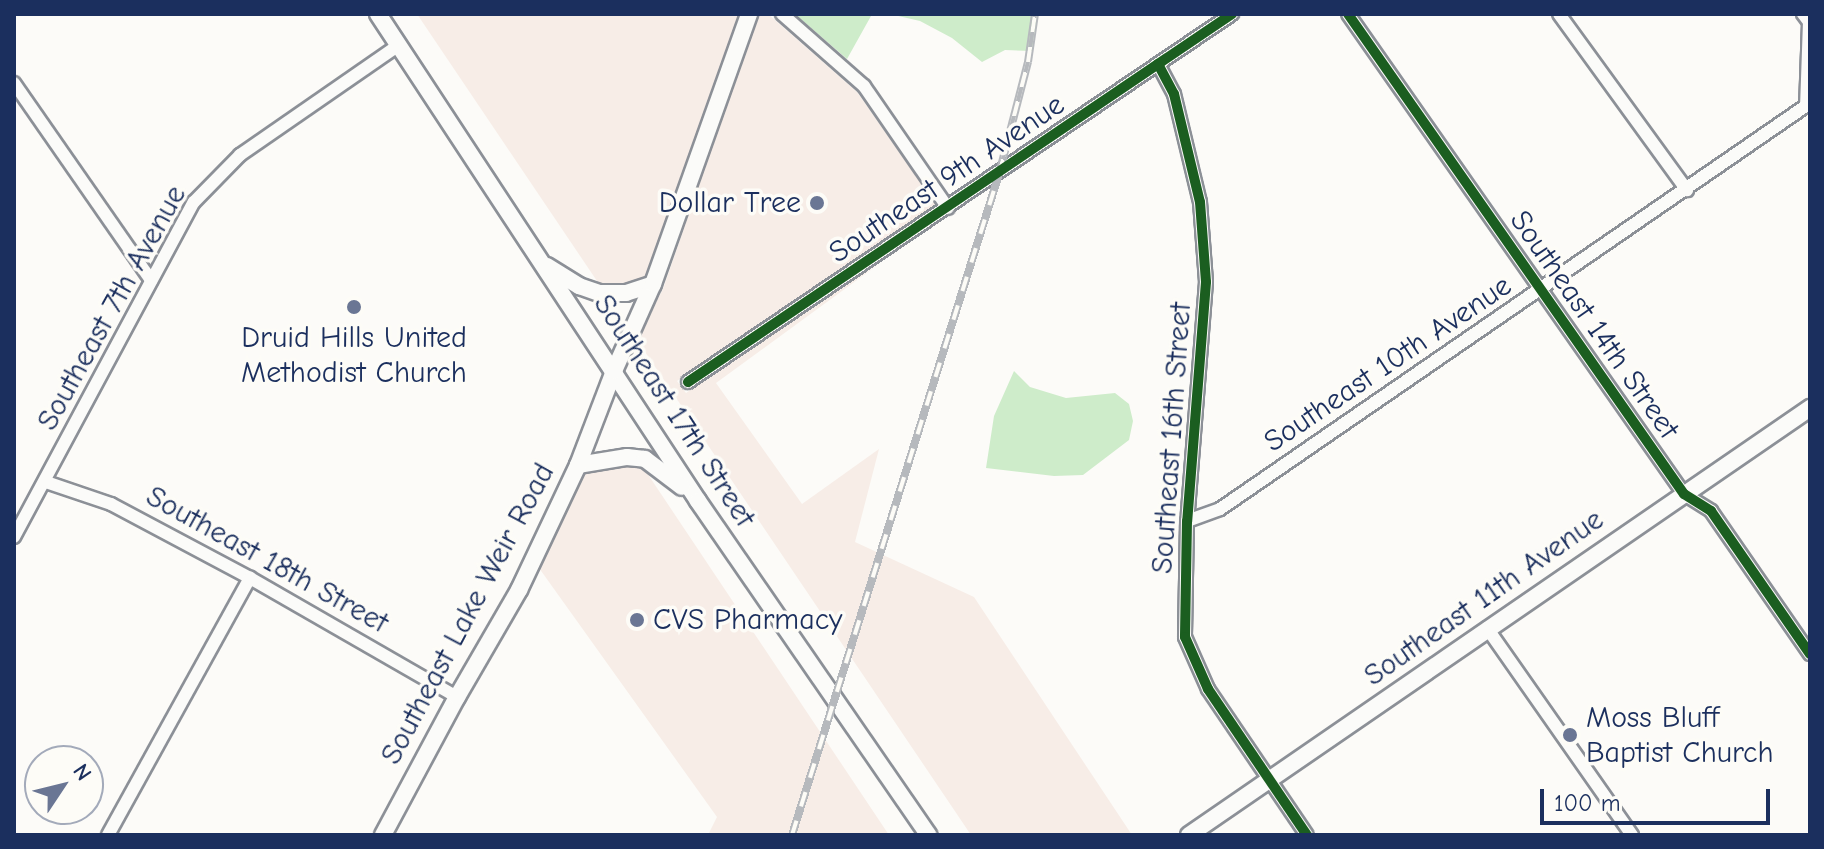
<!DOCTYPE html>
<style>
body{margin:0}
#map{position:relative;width:1824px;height:849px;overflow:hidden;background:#fcfbf8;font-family:"Comic Neue",sans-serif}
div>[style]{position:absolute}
.built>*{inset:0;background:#f7ede7}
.green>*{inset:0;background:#ceecca}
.roads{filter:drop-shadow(2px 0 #8c9097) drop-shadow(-2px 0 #8c9097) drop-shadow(0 2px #8c9097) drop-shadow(0 -2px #8c9097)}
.street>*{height:12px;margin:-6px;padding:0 6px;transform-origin:6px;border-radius:6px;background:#fbfbf9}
.secondary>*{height:16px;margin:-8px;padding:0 8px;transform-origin:8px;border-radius:8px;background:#fbfbf9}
.rail>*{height:8px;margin-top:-4px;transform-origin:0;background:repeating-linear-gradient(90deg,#fdfcf7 0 15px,#b6b9bd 0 30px);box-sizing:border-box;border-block:2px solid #b6b9bd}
.cycleway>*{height:10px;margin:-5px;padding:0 5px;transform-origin:5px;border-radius:5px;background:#1b5e20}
.dots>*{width:22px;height:22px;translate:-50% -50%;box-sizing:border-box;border:4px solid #fdfcf7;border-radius:50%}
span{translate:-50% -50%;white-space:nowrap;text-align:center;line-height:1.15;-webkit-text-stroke:7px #fdfcf7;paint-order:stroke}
.street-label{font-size:30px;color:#1b2f5e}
.poi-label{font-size:30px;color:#1b2f5e}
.right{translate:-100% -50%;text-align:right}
.left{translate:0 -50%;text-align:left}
.frame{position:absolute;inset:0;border:16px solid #1b2f5e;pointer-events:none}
.north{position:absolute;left:24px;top:745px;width:80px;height:80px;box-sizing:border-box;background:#fdfcf7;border:2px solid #a3aaba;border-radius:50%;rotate:55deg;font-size:22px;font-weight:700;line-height:32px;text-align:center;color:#1b2f5e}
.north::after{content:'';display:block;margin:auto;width:28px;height:36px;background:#6a7694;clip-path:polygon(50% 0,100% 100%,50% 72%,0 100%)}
.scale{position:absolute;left:1540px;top:789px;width:230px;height:36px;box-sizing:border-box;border:4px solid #1b2f5e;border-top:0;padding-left:10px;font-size:24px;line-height:28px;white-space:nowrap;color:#1b2f5e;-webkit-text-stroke:6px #fdfcf7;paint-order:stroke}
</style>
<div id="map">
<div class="built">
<i style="clip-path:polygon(417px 14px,740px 14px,647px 278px,626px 285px,599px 284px)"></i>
<i style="clip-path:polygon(758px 14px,768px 14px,857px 92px,937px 206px,677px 381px,686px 393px,883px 261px,716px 383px,802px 504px,879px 449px,855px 542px,974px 597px,1132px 835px,971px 835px,637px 340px,663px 289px)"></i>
<i style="clip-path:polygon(626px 465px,645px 470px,889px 835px,708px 835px,717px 817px,539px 568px,585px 472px)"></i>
</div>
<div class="green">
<i style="clip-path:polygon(795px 14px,1037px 14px,1032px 51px,1005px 50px,982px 62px,952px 38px,920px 21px,894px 15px,871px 16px,847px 59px)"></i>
<i style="clip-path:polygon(1014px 371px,1030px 387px,1066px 398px,1115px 393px,1129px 404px,1133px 421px,1129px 440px,1083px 475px,1054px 476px,986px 468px,994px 416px)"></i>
</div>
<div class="roads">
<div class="street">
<i style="left:782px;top:14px;width:109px;rotate:41.3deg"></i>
<i style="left:864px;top:86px;width:148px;rotate:55.5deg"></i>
<i style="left:1348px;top:14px;width:586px;rotate:55.01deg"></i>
<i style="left:1684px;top:494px;width:32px;rotate:32deg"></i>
<i style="left:1711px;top:511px;width:174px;rotate:55.3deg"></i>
<i style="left:1559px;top:14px;width:218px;rotate:54deg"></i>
<i style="left:1803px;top:14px;width:10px;rotate:53deg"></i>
<i style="left:1809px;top:22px;width:84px;rotate:92deg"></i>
<i style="left:1158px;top:64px;width:34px;rotate:62deg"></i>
<i style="left:1174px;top:94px;width:111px;rotate:76.5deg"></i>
<i style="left:1200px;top:202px;width:80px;rotate:85.7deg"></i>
<i style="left:1206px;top:282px;width:240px;rotate:94.5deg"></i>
<i style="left:1187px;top:521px;width:116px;rotate:91deg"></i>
<i style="left:1185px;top:637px;width:57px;rotate:66.1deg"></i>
<i style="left:1208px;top:689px;width:176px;rotate:55.9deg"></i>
<i style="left:14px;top:83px;width:240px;rotate:55.2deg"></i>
<i style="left:688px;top:382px;width:657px;rotate:-34.08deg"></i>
<i style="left:46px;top:482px;width:69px;rotate:18.7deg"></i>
<i style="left:111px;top:504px;width:157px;rotate:28deg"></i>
<i style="left:250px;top:578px;width:239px;rotate:29.9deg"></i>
<i style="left:1187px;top:521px;width:35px;rotate:-20deg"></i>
<i style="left:1220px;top:509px;width:716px;rotate:-34.53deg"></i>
<i style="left:14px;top:537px;width:380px;rotate:-61.8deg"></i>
<i style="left:194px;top:202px;width:66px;rotate:-45.6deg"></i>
<i style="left:240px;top:155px;width:193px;rotate:-34.7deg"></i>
<i style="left:1487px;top:628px;width:253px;rotate:55deg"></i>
<i style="left:108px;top:835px;width:294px;rotate:-61.1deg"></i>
</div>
<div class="secondary">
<i style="left:378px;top:14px;width:583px;rotate:56.69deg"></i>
<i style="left:698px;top:501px;width:406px;rotate:55.4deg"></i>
<i style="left:547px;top:266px;width:38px;rotate:32deg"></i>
<i style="left:579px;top:286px;width:21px;rotate:19deg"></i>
<i style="left:599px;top:293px;width:27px"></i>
<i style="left:626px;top:293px;width:28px;rotate:-18deg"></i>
<i style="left:578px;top:465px;width:50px;rotate:-9.3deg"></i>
<i style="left:627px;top:457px;width:18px;rotate:6deg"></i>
<i style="left:645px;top:459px;width:46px;rotate:37.1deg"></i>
<i style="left:383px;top:835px;width:157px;rotate:-61.8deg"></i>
<i style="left:457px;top:697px;width:124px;rotate:-59.9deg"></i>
<i style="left:519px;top:590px;width:138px;rotate:-64.7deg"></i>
<i style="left:578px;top:465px;width:101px;rotate:-69deg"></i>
<i style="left:614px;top:371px;width:95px;rotate:-65.9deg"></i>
<i style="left:653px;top:284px;width:287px;rotate:-70.4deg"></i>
<i style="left:1189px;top:835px;width:754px;rotate:-34.51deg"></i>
</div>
</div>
<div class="rail">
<i style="left:792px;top:835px;width:693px;rotate:-72.61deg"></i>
<i style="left:999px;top:174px;width:116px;rotate:-75.5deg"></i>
<i style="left:1028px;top:62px;width:49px;rotate:-81.7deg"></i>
</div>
<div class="cycleway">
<i style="left:1348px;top:14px;width:586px;rotate:55.01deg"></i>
<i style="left:1684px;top:494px;width:32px;rotate:32deg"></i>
<i style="left:1711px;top:511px;width:174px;rotate:55.3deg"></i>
<i style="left:1158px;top:64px;width:34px;rotate:62deg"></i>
<i style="left:1174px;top:94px;width:111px;rotate:76.5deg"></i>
<i style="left:1200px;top:202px;width:80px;rotate:85.7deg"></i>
<i style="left:1206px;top:282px;width:240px;rotate:94.5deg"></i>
<i style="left:1187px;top:521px;width:116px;rotate:91deg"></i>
<i style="left:1185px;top:637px;width:57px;rotate:66.1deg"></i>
<i style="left:1208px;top:689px;width:176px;rotate:55.9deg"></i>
<i style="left:688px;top:382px;width:657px;rotate:-34.08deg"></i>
</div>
<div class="dots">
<i style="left:817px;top:203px;background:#6a7694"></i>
<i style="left:354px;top:307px;background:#6a7694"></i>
<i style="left:637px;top:620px;background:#6a7694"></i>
<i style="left:1570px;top:735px;background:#6a7694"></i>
</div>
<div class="street-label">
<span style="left:947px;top:179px;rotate:-34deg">Southeast 9th Avenue</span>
<span style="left:112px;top:308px;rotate:-61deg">Southeast 7th Avenue</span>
<span style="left:1594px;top:325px;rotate:55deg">Southeast 14th Street</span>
<span style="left:1388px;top:364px;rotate:-34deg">Southeast 10th Avenue</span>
<span style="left:674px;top:411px;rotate:57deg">Southeast 17th Street</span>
<span style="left:1172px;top:438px;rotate:-86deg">Southeast 16th Street</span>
<span style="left:267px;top:560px;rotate:29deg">Southeast 18th Street</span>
<span style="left:1484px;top:598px;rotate:-35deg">Southeast 11th Avenue</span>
<span style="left:468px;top:614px;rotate:-62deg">Southeast Lake Weir Road</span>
</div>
<div class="poi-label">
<span class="right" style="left:801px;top:203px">Dollar Tree</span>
<span style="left:354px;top:355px">Druid Hills United<br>Methodist Church</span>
<span class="left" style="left:653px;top:620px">CVS Pharmacy</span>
<span class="left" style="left:1586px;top:735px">Moss Bluff<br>Baptist Church</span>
</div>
<div class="frame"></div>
<div class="north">N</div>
<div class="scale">100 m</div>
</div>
